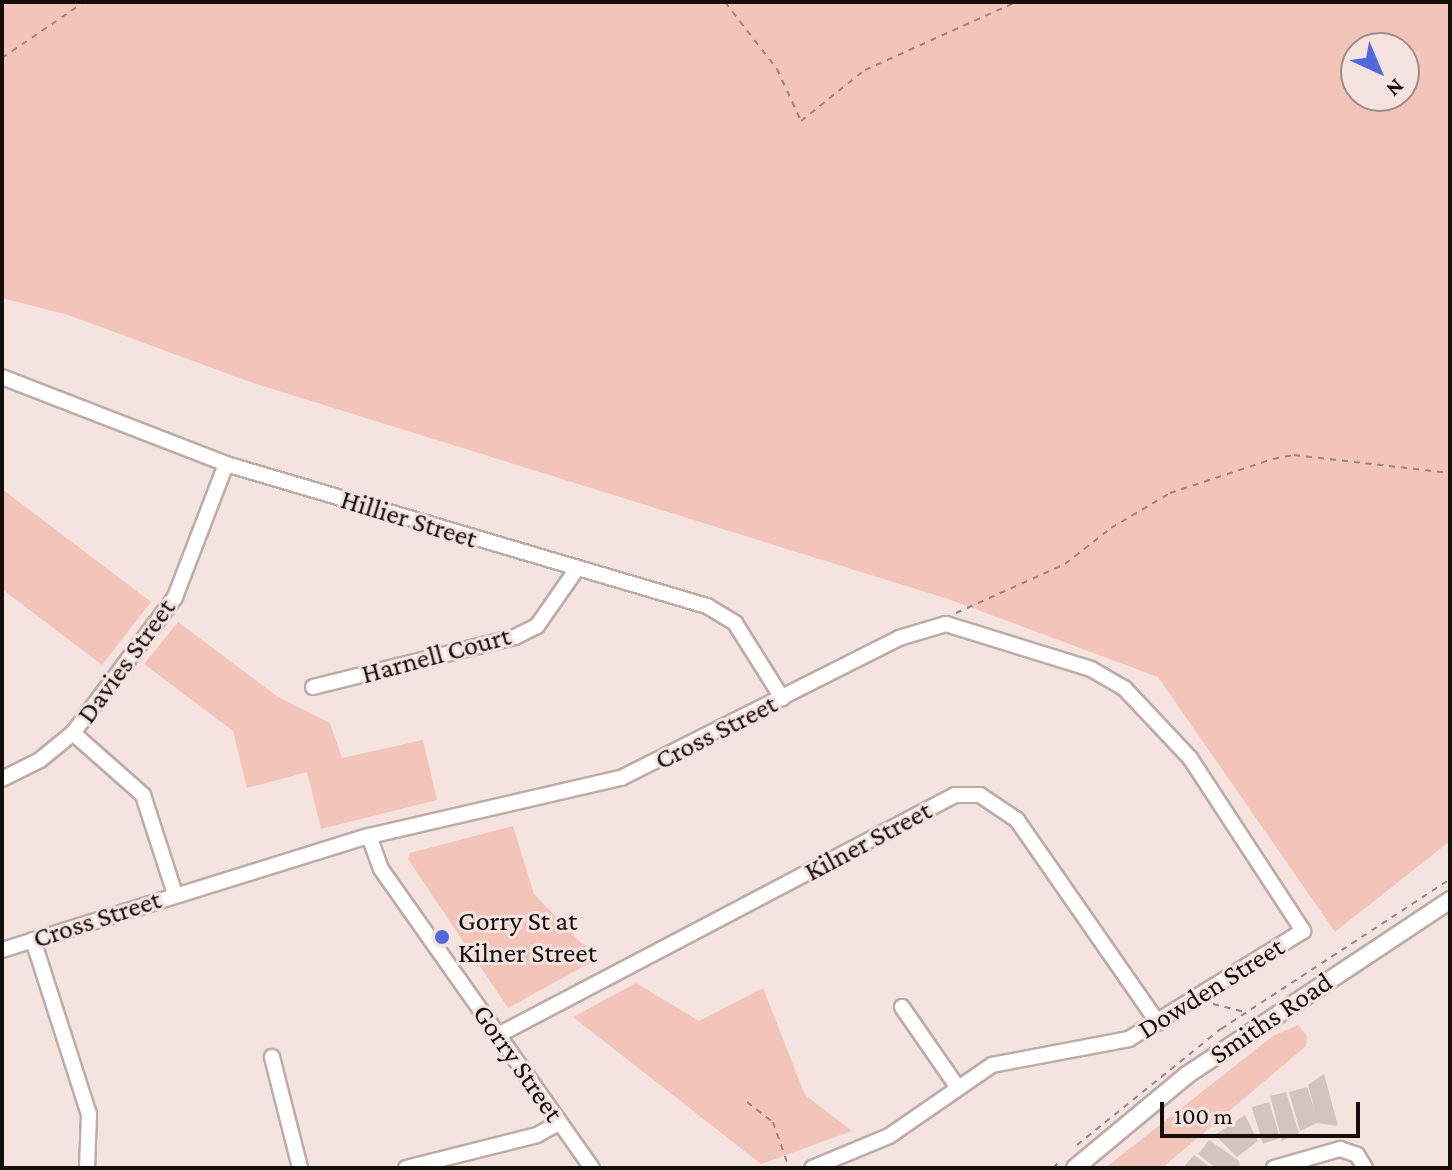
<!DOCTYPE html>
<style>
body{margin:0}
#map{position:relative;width:1452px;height:1170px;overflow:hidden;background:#f4e3de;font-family:"Crimson Pro",serif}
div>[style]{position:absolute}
.green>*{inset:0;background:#f3c5b9}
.building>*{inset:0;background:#d4c3bf;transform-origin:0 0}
.path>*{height:2px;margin-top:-1px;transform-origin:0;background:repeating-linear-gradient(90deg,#938784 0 6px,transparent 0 12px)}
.roads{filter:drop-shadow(2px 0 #bdaca8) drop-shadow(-2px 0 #bdaca8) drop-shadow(0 2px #bdaca8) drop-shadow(0 -2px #bdaca8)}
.minor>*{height:14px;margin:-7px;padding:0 7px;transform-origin:7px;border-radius:7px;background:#fff}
.tertiary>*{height:16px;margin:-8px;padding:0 8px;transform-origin:8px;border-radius:8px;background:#fff}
.dots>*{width:22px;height:22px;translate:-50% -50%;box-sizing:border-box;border:4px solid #f4e3de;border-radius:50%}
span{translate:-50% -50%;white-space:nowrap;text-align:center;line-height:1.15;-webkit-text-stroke:6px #f4e3de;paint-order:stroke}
.street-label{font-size:28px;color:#140e0d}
.poi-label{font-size:28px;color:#140e0d}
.left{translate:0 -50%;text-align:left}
.frame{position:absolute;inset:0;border:4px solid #140e0d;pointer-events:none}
.north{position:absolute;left:1340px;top:32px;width:80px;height:80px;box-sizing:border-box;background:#f4e3de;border:2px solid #9a8e8a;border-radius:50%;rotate:136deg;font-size:22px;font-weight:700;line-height:32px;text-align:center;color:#140e0d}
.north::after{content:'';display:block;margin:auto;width:28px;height:36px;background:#5168de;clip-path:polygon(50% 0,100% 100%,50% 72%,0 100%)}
.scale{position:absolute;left:1160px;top:1102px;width:200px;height:36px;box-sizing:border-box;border:4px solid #140e0d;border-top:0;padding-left:10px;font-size:24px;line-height:28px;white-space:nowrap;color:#140e0d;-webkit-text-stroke:6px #f4e3de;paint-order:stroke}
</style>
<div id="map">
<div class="green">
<i style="clip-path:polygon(evenodd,2px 2px,1450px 2px,1450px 841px,1335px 932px,1158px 677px,948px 599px,253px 383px,68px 315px,2px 298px,2px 2px,1404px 48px,1404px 96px,1356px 96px,1356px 48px,1404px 48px)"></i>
<i style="clip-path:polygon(2px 489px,151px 602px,102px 665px,2px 589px)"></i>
<i style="clip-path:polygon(178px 622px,278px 697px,330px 723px,342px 758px,423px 740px,437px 800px,321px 829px,307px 772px,247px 788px,233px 731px,144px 664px)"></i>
<i style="clip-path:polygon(513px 826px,534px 894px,597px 959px,508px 1008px,408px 859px,410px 853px)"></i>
<i style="clip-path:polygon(636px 983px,699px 1021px,763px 988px,805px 1095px,852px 1131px,761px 1164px,573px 1017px)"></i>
<i style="clip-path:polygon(1298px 1025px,1307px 1036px,1306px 1046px,1162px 1168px,1105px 1168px,1273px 1036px)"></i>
</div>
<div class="building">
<i style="clip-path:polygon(1324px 1074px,1338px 1126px,1317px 1123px,1300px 1131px,1289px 1092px,1307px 1087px,1315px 1111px,1308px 1085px)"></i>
<i style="clip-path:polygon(1286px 1092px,1299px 1133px,1282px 1141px,1270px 1096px)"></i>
<i style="left:1269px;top:1102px;width:38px;height:18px;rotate:73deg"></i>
<i style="clip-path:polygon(1245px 1115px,1258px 1141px,1237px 1157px,1215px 1135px)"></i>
<i style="clip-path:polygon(1209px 1140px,1239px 1161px,1240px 1168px,1216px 1168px,1198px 1154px)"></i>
<i style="clip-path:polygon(1194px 1155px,1211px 1168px,1183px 1168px)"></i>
</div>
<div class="path">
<i style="left:725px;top:2px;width:85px;rotate:52.2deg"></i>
<i style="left:777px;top:69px;width:57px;rotate:65.2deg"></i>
<i style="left:801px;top:121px;width:82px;rotate:-38.6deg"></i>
<i style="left:865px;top:70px;width:166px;rotate:-24.2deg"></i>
<i style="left:2px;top:58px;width:99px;rotate:-34.3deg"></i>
<i style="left:956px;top:613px;width:120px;rotate:-24.2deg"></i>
<i style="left:1065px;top:564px;width:58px;rotate:-38deg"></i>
<i style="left:1111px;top:528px;width:69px;rotate:-30.7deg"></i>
<i style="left:1170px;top:493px;width:108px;rotate:-18.3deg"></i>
<i style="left:1273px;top:459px;width:21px;rotate:-11deg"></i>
<i style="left:1294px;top:455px;width:157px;rotate:6.6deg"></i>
<i style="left:1213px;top:1004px;width:34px;rotate:14deg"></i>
<i style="left:747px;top:1102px;width:33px;rotate:38deg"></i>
<i style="left:773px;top:1122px;width:49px;rotate:70.8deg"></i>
<i style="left:1077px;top:1145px;width:185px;rotate:-38.9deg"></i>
<i style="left:1221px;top:1029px;width:274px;rotate:-33.2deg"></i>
<i style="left:1053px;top:1168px;width:11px;rotate:-45deg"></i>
</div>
<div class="roads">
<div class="minor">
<i style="left:2px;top:377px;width:240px;rotate:21.2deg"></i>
<i style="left:226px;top:464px;width:502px;rotate:16.45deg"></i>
<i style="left:707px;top:606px;width:33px;rotate:31deg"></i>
<i style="left:735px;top:623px;width:89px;rotate:57.9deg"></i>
<i style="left:313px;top:687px;width:208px;rotate:-13.9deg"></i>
<i style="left:515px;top:637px;width:25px;rotate:-27deg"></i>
<i style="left:537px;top:626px;width:68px;rotate:-55.1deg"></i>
<i style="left:73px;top:733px;width:94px;rotate:41.5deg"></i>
<i style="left:143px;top:795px;width:104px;rotate:72.1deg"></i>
<i style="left:2px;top:779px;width:42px;rotate:-26.6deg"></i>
<i style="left:40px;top:760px;width:43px;rotate:-39.3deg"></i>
<i style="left:73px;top:733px;width:170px;rotate:-53.1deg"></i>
<i style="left:175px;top:597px;width:142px;rotate:-69deg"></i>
<i style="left:369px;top:836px;width:35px;rotate:70deg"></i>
<i style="left:381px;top:869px;width:366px;rotate:54.8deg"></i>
<i style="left:33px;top:940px;width:183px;rotate:72.2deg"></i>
<i style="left:89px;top:1114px;width:54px;rotate:92.1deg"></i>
<i style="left:2px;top:950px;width:384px;rotate:-17.3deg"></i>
<i style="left:369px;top:836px;width:259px;rotate:-13deg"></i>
<i style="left:621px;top:778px;width:311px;rotate:-26.7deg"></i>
<i style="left:899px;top:638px;width:49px;rotate:-16.6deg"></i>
<i style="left:946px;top:624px;width:152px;rotate:17.2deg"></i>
<i style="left:1091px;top:669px;width:39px;rotate:30deg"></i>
<i style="left:1125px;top:689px;width:95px;rotate:46.7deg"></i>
<i style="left:1190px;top:758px;width:207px;rotate:56.8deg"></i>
<i style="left:1303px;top:931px;width:205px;rotate:148.2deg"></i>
<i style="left:1129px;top:1039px;width:139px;rotate:169.3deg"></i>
<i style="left:992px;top:1065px;width:125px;rotate:145.4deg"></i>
<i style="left:889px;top:1136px;width:83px;rotate:157.4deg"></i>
<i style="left:902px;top:1007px;width:98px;rotate:55.3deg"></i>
<i style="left:500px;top:1034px;width:514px;rotate:-27.71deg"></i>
<i style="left:955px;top:795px;width:25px"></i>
<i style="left:980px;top:795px;width:45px;rotate:34deg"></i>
<i style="left:1017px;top:820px;width:247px;rotate:55.2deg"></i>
<i style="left:272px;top:1057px;width:114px;rotate:75.8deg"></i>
<i style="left:406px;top:1168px;width:135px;rotate:-14.1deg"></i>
<i style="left:537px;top:1135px;width:25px;rotate:-29deg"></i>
<i style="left:1274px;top:1168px;width:69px;rotate:-16.1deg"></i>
<i style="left:1340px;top:1149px;width:18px;rotate:19deg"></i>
<i style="left:1357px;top:1155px;width:15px;rotate:58deg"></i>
</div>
<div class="tertiary">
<i style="left:1075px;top:1168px;width:146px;rotate:-39.7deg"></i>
<i style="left:1187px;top:1075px;width:316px;rotate:-33.6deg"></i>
</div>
</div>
<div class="dots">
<i style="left:442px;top:937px;background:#5168de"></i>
</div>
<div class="street-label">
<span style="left:409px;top:519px;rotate:17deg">Hillier Street</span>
<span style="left:436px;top:655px;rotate:-15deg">Harnell Court</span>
<span style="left:126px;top:661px;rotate:-54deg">Davies Street</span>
<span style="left:716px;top:732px;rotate:-27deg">Cross Street</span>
<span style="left:868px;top:841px;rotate:-28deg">Kilner Street</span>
<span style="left:97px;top:919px;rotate:-18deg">Cross Street</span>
<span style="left:1211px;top:988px;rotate:-32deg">Dowden Street</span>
<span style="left:1271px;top:1018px;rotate:-34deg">Smiths Road</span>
<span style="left:518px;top:1063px;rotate:55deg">Gorry Street</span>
</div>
<div class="poi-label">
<span class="left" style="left:458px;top:937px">Gorry St at<br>Kilner Street</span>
</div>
<div class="frame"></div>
<div class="north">N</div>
<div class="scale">100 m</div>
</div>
